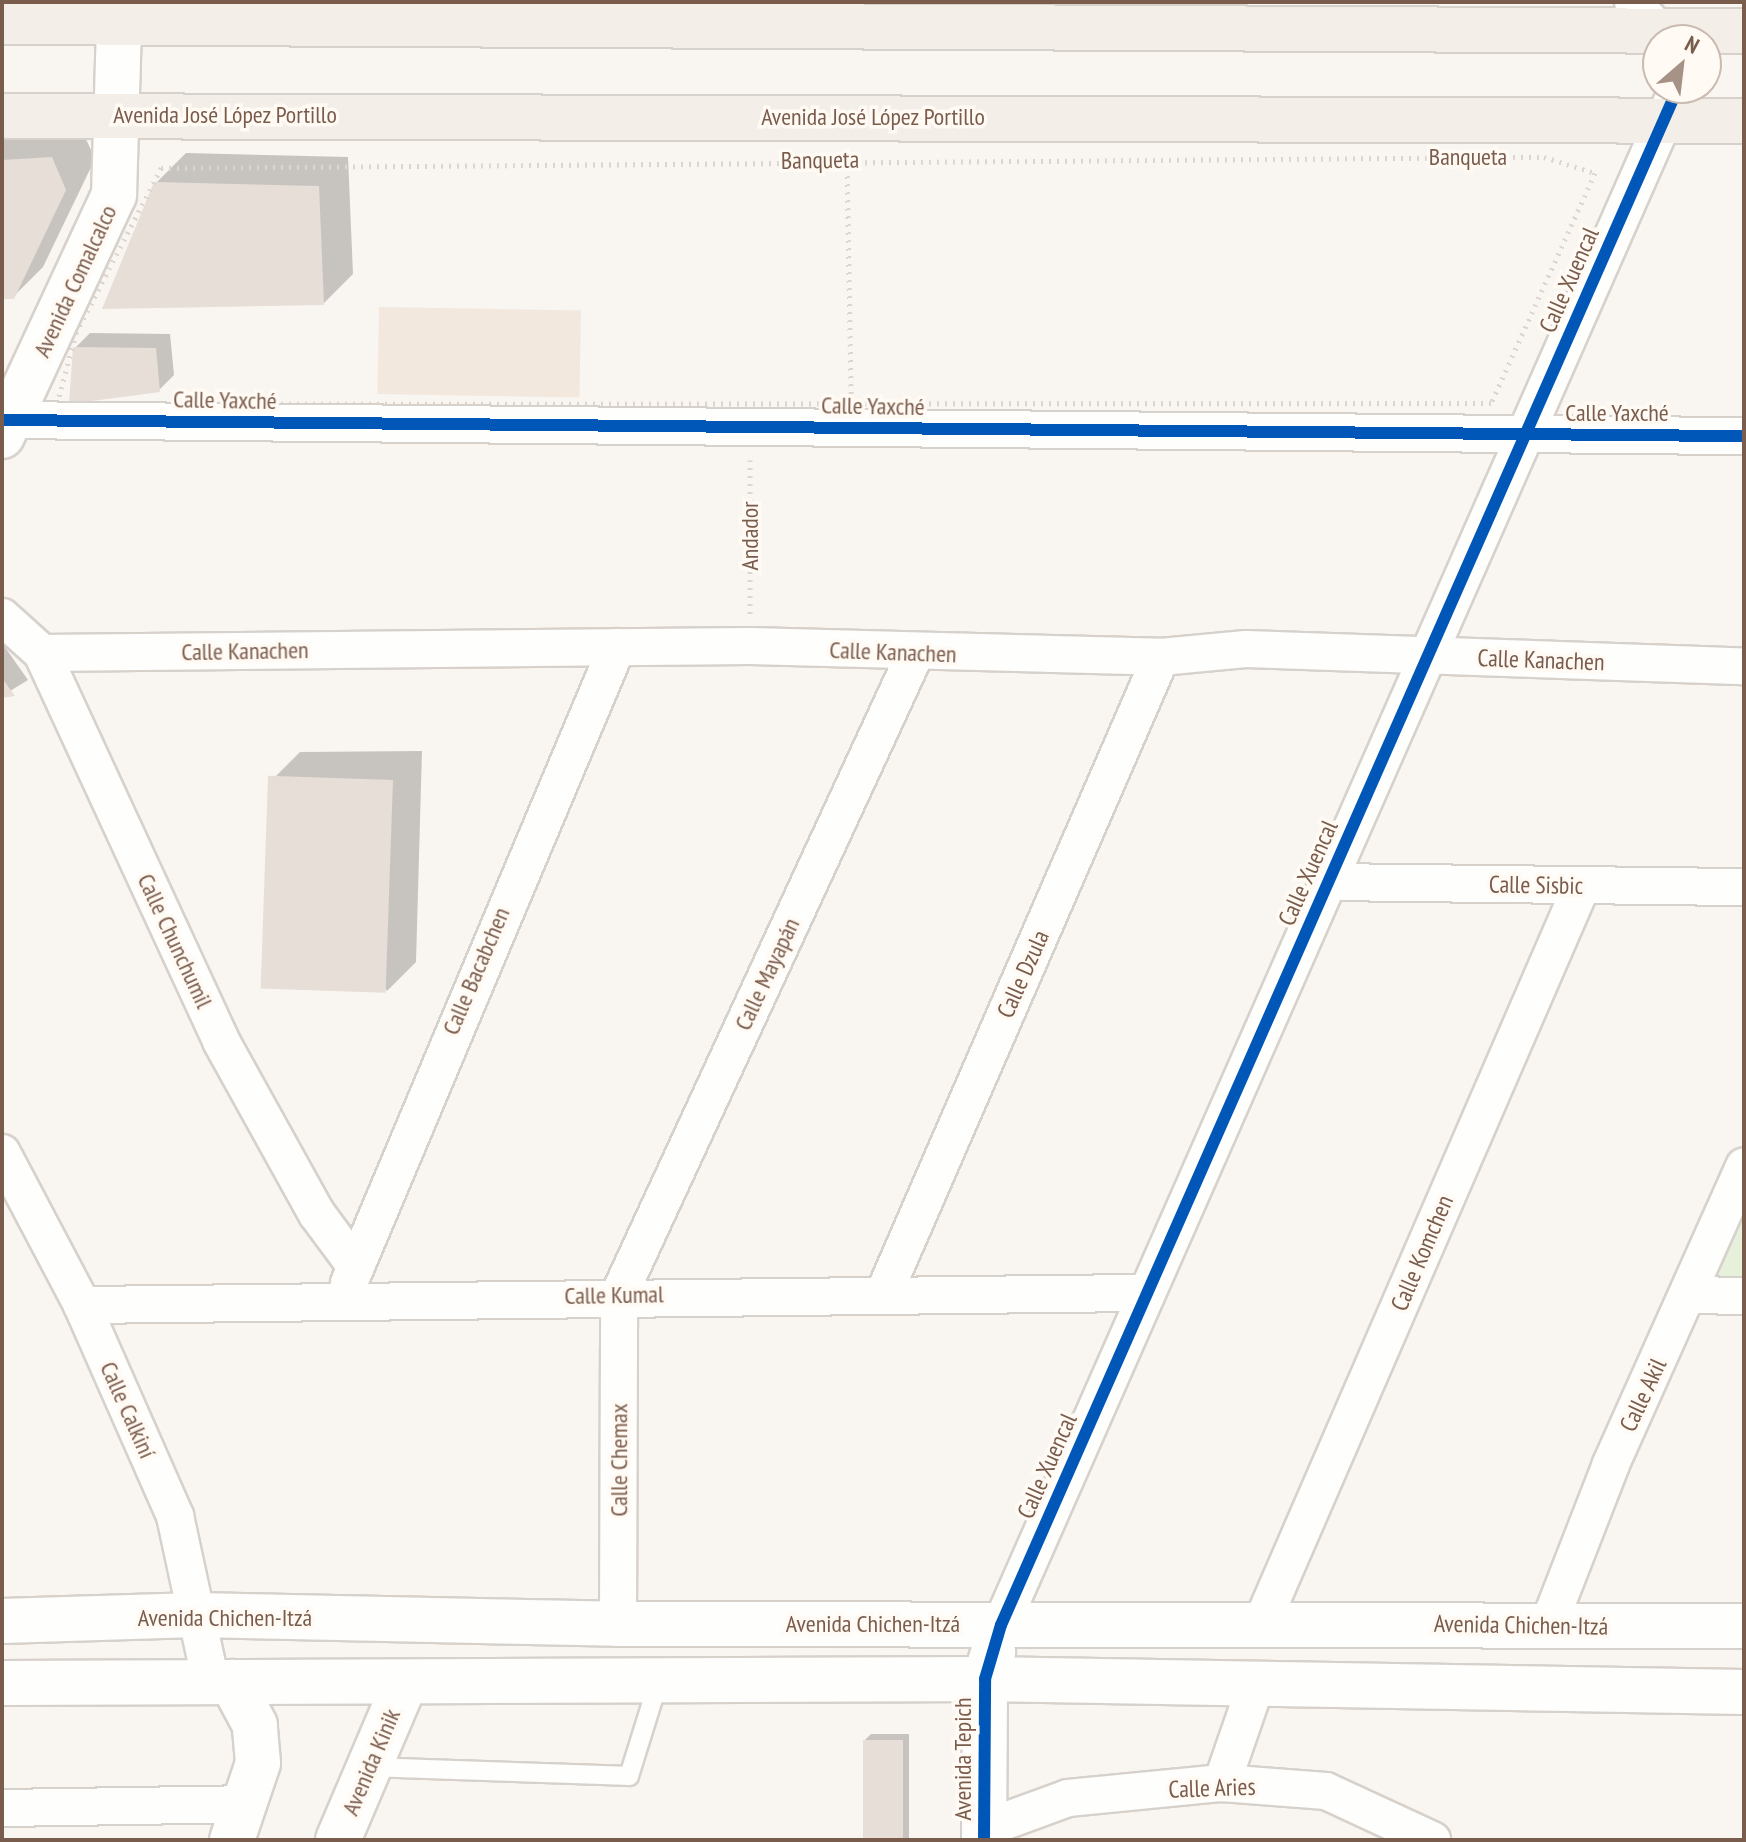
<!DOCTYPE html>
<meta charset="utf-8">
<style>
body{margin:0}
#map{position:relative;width:1746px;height:1842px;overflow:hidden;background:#f9f5f0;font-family:"PT Sans Narrow",sans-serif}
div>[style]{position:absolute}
.residential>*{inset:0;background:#f2e8de;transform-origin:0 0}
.green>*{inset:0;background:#e7f0db}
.shadow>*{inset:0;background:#0003}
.building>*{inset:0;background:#e6ded7;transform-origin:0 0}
.path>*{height:5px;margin-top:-2.5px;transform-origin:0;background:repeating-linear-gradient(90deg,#dcd5d0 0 2px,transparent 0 8px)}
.roads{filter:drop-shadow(2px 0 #d7d1cb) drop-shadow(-2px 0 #d7d1cb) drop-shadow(0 2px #d7d1cb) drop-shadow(0 -2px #d7d1cb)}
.lane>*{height:18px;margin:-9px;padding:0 9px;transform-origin:9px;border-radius:9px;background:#fefefd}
.street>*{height:36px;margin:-18px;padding:0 18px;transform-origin:18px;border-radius:18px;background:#fefefd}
.secondary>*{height:44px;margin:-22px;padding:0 22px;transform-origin:22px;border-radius:22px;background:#fefefd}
.primary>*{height:44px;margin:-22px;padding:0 22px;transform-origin:22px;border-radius:22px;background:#f3eee8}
.cycleway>*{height:12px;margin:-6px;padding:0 6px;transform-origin:6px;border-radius:6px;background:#0057b8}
span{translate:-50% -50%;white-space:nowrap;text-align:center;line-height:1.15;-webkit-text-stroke:7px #fffaf3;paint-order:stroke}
.street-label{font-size:24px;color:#7a5c4d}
.frame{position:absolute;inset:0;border:4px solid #7a5c4d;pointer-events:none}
.north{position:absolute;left:1642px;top:24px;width:80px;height:80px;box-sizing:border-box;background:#fffaf3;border:2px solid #cabbb1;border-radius:50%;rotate:28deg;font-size:22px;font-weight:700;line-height:32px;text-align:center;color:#7a5c4d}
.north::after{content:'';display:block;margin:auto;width:28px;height:36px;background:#a69286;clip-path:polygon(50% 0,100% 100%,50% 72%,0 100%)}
</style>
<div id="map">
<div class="residential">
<i style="left:379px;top:307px;width:202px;height:87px;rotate:1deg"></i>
</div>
<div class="green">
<i style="clip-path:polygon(1744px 1202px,1744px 1280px,1713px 1278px)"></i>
</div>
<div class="shadow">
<i style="clip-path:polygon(81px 128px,95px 159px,43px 267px,13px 297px,2px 297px,2px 132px)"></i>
<i style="clip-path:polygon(186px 153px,348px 157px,353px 274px,324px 303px,156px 183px)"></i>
<i style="clip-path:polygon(90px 333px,170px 334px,174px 375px,159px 390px,75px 348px)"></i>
<i style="clip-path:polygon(2px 643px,28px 680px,2px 696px)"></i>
<i style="clip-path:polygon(422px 751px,416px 962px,387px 991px,270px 782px,300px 752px)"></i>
<i style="clip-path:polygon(871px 1734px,909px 1734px,909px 1840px,865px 1840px,865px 1740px)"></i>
</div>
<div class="building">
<i style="clip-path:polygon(52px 157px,66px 190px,14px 299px,2px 299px,2px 160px)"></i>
<i style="clip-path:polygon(154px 182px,319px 186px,324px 305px,102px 309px)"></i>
<i style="clip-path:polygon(73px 347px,156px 348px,160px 392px,69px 404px)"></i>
<i style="clip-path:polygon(2px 678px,15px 696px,2px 698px)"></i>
<i style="left:393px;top:780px;width:213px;height:125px;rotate:92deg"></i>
<i style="left:863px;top:1740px;width:40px;height:100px"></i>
</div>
<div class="path">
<i style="left:1544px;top:157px;width:53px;rotate:17.4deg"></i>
<i style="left:1595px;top:173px;width:252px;rotate:114.3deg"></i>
<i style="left:1491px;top:403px;width:1434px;rotate:179.96deg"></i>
<i style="left:57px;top:404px;width:73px;rotate:-75deg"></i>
<i style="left:76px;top:333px;width:186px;rotate:-62.7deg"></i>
<i style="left:161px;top:168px;width:1383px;rotate:-0.46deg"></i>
<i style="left:847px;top:160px;width:234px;rotate:89deg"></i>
<i style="left:750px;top:460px;width:154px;rotate:90deg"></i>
</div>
<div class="roads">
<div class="lane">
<i style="left:370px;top:1767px;width:259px;rotate:2deg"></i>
<i style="left:629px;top:1776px;width:97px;rotate:-72.7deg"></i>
</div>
<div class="street">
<i style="left:1633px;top:2px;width:38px;rotate:48deg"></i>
<i style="left:2px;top:420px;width:1742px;rotate:0.53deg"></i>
<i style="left:2px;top:617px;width:54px;rotate:42deg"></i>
<i style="left:42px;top:653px;width:427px;rotate:65.2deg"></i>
<i style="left:221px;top:1041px;width:198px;rotate:61deg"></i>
<i style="left:317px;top:1214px;width:62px;rotate:53.5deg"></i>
<i style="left:42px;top:653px;width:708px;rotate:-0.57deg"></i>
<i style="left:750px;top:646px;width:411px;rotate:1.5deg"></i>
<i style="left:1161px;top:657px;width:85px;rotate:-5.4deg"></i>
<i style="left:1246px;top:649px;width:498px;rotate:2deg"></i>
<i style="left:1328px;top:882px;width:416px;rotate:0.7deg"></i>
<i style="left:2px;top:1153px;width:172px;rotate:62.2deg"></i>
<i style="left:82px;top:1305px;width:231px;rotate:66.2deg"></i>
<i style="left:175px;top:1516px;width:170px;rotate:77.8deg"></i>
<i style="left:349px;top:1283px;width:690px;rotate:-67.15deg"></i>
<i style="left:885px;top:1291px;width:691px;rotate:-66.48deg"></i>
<i style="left:1689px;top:1295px;width:55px;rotate:1deg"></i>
<i style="left:82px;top:1305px;width:1065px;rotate:-0.65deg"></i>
<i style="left:1263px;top:1620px;width:801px;rotate:-66.54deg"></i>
<i style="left:618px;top:1624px;width:329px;rotate:-89.8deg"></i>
<i style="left:619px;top:1295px;width:706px;rotate:-65.21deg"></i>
<i style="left:1001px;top:1625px;width:1679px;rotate:-66.23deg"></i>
<i style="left:1548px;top:1626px;width:174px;rotate:-68.7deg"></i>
<i style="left:1611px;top:1464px;width:326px;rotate:-65.9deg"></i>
<i style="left:1222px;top:1783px;width:104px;rotate:-70.9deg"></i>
<i style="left:2px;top:1808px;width:245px;rotate:-0.9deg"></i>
<i style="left:986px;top:1828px;width:87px;rotate:-20.1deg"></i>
<i style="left:1068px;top:1798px;width:155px;rotate:-5.6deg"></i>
<i style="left:1222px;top:1783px;width:104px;rotate:4.4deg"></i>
<i style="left:1326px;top:1791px;width:117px;rotate:24.8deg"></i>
</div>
<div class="secondary">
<i style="left:2px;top:436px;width:266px;rotate:-65.1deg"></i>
<i style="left:114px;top:195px;width:173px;rotate:-88.3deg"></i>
<i style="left:2px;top:1621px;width:194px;rotate:-1.8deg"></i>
<i style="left:196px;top:1615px;width:422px;rotate:1.2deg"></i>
<i style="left:618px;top:1624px;width:1126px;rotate:0.1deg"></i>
<i style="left:2px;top:1683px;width:983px;rotate:-0.23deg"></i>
<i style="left:985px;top:1679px;width:759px;rotate:0.98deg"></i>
<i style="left:232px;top:1840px;width:81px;rotate:-71.3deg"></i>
<i style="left:258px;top:1763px;width:38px;rotate:-95deg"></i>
<i style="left:255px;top:1725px;width:49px;rotate:-118.1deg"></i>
<i style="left:338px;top:1840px;width:171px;rotate:-66.9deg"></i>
<i style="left:984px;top:1840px;width:161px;rotate:-89.6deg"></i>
<i style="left:985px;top:1679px;width:28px;rotate:-73deg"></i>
</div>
<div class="primary">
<i style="left:2px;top:22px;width:1742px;rotate:0.3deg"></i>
<i style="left:2px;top:116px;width:1742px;rotate:0.16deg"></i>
</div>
</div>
<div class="cycleway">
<i style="left:2px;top:420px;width:1742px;rotate:0.53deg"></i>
<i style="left:984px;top:1840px;width:161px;rotate:-89.6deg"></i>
<i style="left:985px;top:1679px;width:56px;rotate:-73.5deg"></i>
<i style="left:1001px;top:1625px;width:1679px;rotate:-66.23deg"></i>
</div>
<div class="street-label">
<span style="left:225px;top:115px">Avenida José López Portillo</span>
<span style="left:873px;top:117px">Avenida José López Portillo</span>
<span style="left:1468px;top:157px">Banqueta</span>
<span style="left:820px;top:160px;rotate:-1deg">Banqueta</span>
<span style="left:1569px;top:280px;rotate:-66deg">Calle Xuencal</span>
<span style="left:75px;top:281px;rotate:-65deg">Avenida Comalcalco</span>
<span style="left:225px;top:400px;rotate:1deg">Calle Yaxché</span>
<span style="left:873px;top:406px;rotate:1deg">Calle Yaxché</span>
<span style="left:1617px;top:413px">Calle Yaxché</span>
<span style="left:750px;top:536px;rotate:-90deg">Andador</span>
<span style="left:245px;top:651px;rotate:-1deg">Calle Kanachen</span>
<span style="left:893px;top:652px;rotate:2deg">Calle Kanachen</span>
<span style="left:1541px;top:660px;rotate:2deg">Calle Kanachen</span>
<span style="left:1308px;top:873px;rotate:-66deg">Calle Xuencal</span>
<span style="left:1536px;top:885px;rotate:1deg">Calle Sisbic</span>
<span style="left:175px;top:941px;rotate:65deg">Calle Chunchumil</span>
<span style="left:476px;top:971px;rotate:-67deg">Calle Bacabchen</span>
<span style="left:767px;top:974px;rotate:-65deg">Calle Mayapán</span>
<span style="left:1023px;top:974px;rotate:-66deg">Calle Dzula</span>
<span style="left:1422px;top:1253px;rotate:-67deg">Calle Komchen</span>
<span style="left:614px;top:1295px;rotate:-1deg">Calle Kumal</span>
<span style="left:1643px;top:1395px;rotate:-65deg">Calle Akil</span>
<span style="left:128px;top:1410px;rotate:66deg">Calle Calkiní</span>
<span style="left:619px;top:1460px;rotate:-90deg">Calle Chemax</span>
<span style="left:1047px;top:1466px;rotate:-66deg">Calle Xuencal</span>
<span style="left:225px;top:1618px">Avenida Chichen-Itzá</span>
<span style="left:873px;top:1624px">Avenida Chichen-Itzá</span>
<span style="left:1521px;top:1625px;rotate:1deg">Avenida Chichen-Itzá</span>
<span style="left:963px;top:1759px;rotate:-90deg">Avenida Tepich</span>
<span style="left:371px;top:1762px;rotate:-67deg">Avenida Kinik</span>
<span style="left:1212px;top:1788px;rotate:-2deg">Calle Aries</span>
</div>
<div class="frame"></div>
<div class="north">N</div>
</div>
